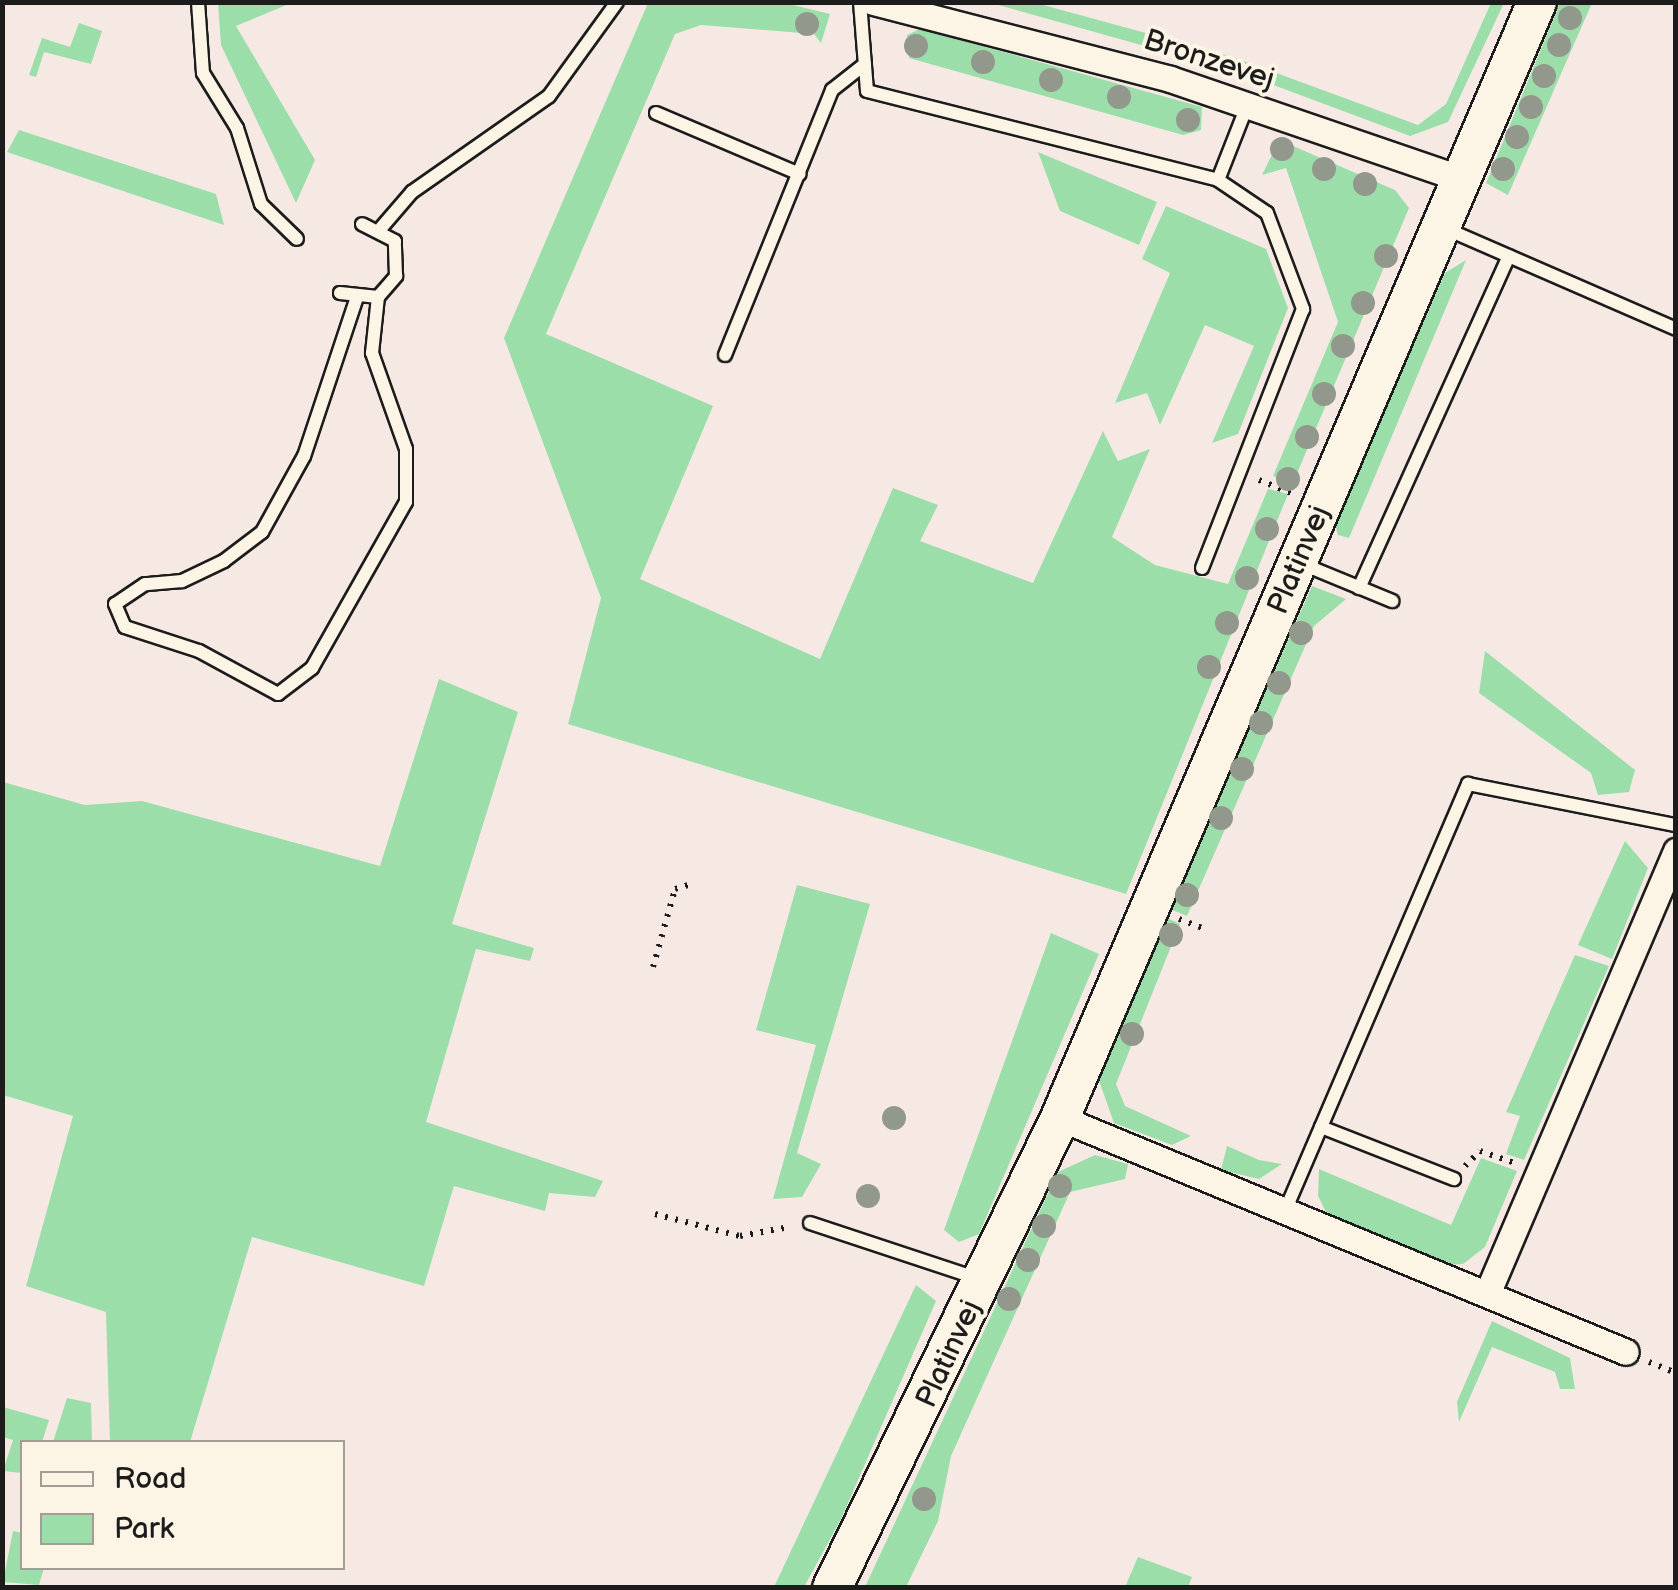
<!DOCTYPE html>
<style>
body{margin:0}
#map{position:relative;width:1678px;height:1590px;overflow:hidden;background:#f6e9e4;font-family:"Balsamiq Sans",sans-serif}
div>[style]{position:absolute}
.green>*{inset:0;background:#9bdea9}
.path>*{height:6px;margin-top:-3px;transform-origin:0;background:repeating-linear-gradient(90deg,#1c1c1c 0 2.5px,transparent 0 10.5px)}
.roads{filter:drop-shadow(2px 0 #1c1c1c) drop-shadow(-2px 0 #1c1c1c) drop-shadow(0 2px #1c1c1c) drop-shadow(0 -2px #1c1c1c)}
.lane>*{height:12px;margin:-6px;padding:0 6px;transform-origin:6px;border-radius:6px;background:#fcf5e5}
.street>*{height:25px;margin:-12.5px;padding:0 12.5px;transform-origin:12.5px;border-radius:12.5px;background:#fcf5e5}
.secondary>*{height:38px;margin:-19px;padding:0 19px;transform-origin:19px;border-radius:19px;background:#fcf5e5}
.trees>*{width:24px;height:24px;margin:-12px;border-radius:50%;background:#93988d}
span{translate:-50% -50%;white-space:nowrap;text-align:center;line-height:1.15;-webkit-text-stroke:8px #fcf5e5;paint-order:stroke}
.street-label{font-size:30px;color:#1c1c1c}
.frame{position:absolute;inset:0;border:5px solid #1c1c1c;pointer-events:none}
.legend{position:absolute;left:20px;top:1440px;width:325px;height:130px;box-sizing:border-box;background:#fcf5e5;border:2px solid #a29e95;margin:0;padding:12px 18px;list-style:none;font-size:30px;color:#1c1c1c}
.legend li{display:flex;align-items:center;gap:20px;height:50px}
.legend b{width:50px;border:2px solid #a29e95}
</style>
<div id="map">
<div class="green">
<i style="clip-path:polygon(218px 3px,291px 3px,236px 26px,315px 160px,296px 203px,221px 45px)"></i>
<i style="clip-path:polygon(648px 3px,785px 3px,830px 14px,821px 43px,814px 34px,701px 25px,675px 34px,546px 334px,713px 406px,640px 579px,820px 659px,893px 488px,938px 505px,920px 541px,1033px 583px,1103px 431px,1118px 461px,1150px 449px,1112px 537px,1155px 565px,1228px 584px,1268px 489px,1288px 494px,1126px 894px,568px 724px,601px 598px,504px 338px)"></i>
<i style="clip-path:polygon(991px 3px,1036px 3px,1230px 56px,1418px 125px,1446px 104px,1491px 3px,1504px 3px,1448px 122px,1410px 136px,1241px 73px)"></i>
<i style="clip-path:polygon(1560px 3px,1592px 3px,1508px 195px,1486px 183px)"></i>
<i style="clip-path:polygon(79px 23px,102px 31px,91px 64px,44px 52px,36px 77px,29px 75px,42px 38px,70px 47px)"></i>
<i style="clip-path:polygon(920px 29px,1202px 107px,1201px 130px,1183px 135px,909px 58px,907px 35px)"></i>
<i style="clip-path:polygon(19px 130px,216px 194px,224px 225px,7px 152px)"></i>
<i style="clip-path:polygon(1279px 140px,1395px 190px,1409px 208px,1293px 483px,1273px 476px,1338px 322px,1286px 168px,1262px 175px)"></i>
<i style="clip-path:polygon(1038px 152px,1157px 202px,1139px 245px,1060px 211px)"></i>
<i style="clip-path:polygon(1166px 206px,1266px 249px,1288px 308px,1238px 434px,1212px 443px,1254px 346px,1205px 325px,1160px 425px,1147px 393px,1115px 403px,1170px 273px,1142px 259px)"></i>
<i style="clip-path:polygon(1466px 260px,1349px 538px,1338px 535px,1335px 524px,1445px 273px)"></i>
<i style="clip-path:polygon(1312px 586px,1346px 599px,1314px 626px,1187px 916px,1170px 909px)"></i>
<i style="clip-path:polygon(1485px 651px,1635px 770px,1629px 792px,1598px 795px,1591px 773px,1479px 693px)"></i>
<i style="clip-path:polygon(439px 679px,518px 712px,452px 924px,534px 948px,530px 961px,476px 949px,426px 1122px,603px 1181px,595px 1197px,549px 1193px,545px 1211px,454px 1186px,424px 1286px,252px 1237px,190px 1442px,110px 1442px,106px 1312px,26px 1286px,73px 1116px,3px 1095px,3px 782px,85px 805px,142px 801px,380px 866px)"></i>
<i style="clip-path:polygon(1625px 841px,1648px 868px,1612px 959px,1578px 945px)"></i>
<i style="clip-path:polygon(797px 885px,870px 904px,797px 1153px,821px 1164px,802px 1197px,773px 1199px,816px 1045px,756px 1030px)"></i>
<i style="clip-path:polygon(1165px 917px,1180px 924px,1116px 1084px,1125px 1106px,1191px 1136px,1172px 1145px,1114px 1123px,1097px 1075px)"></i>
<i style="clip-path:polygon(1051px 933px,1099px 954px,979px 1234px,959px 1242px,944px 1230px)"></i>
<i style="clip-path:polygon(1575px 955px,1609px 966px,1524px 1160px,1506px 1154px,1520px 1116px,1506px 1112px)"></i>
<i style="clip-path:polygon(1227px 1146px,1259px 1160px,1282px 1164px,1259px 1179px,1221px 1170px)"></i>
<i style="clip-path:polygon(1095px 1155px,1128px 1164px,1125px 1179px,1070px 1192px,951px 1456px,938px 1521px,906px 1587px,865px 1587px,1058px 1172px)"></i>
<i style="clip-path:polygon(1481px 1158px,1517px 1171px,1485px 1247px,1463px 1264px,1444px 1265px,1326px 1212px,1318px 1196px,1319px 1169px,1451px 1225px)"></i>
<i style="clip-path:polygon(916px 1285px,936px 1301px,841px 1519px,804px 1587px,774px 1587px)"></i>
<i style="clip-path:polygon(1492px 1321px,1570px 1358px,1575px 1389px,1560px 1389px,1555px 1372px,1492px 1347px,1459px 1422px,1457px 1402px)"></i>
<i style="clip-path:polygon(67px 1398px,91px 1403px,92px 1442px,53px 1442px)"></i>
<i style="clip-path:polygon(3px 1407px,49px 1420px,42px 1442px,22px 1442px,22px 1473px,3px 1471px,13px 1440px,3px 1437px)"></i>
<i style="clip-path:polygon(13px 1531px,22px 1533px,22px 1568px,44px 1568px,39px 1585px,3px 1582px)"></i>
<i style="clip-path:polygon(1138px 1557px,1192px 1577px,1188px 1587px,1125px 1587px)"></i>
</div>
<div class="path">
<i style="left:1259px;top:480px;width:38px;rotate:22deg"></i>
<i style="left:1179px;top:919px;width:30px;rotate:21deg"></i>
<i style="left:653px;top:967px;width:81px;rotate:-74.2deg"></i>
<i style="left:675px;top:889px;width:17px;rotate:-17deg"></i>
<i style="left:1465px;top:1166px;width:21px;rotate:-45deg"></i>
<i style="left:1480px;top:1151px;width:36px;rotate:19deg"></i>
<i style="left:655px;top:1214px;width:88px;rotate:14.5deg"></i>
<i style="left:740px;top:1236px;width:50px;rotate:-10.4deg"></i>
<i style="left:1649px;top:1362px;width:29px;rotate:22deg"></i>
</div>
<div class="roads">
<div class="lane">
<i style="left:198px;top:2px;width:71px;rotate:86deg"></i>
<i style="left:203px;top:73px;width:65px;rotate:58.3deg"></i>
<i style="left:237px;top:128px;width:80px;rotate:72.5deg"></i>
<i style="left:261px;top:204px;width:50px;rotate:44.2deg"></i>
<i style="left:860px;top:2px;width:89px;rotate:85.5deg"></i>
<i style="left:867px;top:91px;width:362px;rotate:14.2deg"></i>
<i style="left:1218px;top:180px;width:59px;rotate:34deg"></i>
<i style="left:1267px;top:213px;width:103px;rotate:69.4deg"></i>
<i style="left:1303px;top:309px;width:278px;rotate:111.3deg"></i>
<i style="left:656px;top:113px;width:156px;rotate:23deg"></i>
<i style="left:1218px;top:180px;width:79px;rotate:-68.6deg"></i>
<i style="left:381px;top:228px;width:48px;rotate:-49.3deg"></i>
<i style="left:412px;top:192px;width:167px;rotate:-35deg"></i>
<i style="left:549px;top:96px;width:116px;rotate:-54.1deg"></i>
<i style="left:1444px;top:228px;width:253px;rotate:23.5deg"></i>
<i style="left:340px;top:293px;width:38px;rotate:6deg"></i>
<i style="left:378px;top:297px;width:28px;rotate:-49deg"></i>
<i style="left:396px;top:276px;width:35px;rotate:-92deg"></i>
<i style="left:395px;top:241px;width:37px;rotate:-153deg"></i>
<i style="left:357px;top:297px;width:168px;rotate:108.4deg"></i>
<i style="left:304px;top:456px;width:87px;rotate:118.9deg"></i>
<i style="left:262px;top:532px;width:48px;rotate:142.7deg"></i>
<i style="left:224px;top:561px;width:47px;rotate:154.5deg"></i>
<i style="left:182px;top:581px;width:37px;rotate:175deg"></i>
<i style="left:145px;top:584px;width:36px;rotate:146deg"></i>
<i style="left:115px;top:604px;width:25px;rotate:67deg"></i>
<i style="left:125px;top:627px;width:78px;rotate:18deg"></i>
<i style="left:199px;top:651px;width:90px;rotate:28.6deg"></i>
<i style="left:278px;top:694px;width:43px;rotate:-37.4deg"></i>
<i style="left:312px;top:668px;width:191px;rotate:-60.5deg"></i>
<i style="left:406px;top:502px;width:53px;rotate:-90deg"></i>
<i style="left:406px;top:449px;width:102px;rotate:-109.5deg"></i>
<i style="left:372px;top:353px;width:56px;rotate:-83.9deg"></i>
<i style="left:725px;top:355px;width:286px;rotate:-68deg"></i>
<i style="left:832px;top:90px;width:42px;rotate:-38.2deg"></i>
<i style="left:1300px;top:563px;width:100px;rotate:22.4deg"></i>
<i style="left:1359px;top:588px;width:364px;rotate:-65.7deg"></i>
<i style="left:1321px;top:1127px;width:143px;rotate:21.4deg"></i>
<i style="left:1285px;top:1211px;width:465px;rotate:-66.8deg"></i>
<i style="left:1468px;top:784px;width:212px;rotate:11.2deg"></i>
<i style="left:810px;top:1223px;width:175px;rotate:18.3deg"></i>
</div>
<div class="street">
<i style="left:873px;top:2px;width:307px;rotate:14.5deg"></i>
<i style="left:1170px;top:79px;width:309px;rotate:18.9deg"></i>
<i style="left:1060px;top:1118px;width:612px;rotate:22.46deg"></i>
<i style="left:1487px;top:1294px;width:482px;rotate:-66.9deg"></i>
</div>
<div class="secondary">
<i style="left:832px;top:1588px;width:522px;rotate:-64.12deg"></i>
<i style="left:1060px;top:1118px;width:1214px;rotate:-66.86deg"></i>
</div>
</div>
<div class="trees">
<i style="left:1570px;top:18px"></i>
<i style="left:807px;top:24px"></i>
<i style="left:1559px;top:45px"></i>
<i style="left:916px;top:46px"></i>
<i style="left:983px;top:62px"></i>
<i style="left:1544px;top:76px"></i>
<i style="left:1051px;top:80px"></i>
<i style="left:1119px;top:97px"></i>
<i style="left:1531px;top:107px"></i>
<i style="left:1188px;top:120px"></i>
<i style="left:1517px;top:137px"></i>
<i style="left:1282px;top:149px"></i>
<i style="left:1324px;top:169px"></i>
<i style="left:1503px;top:169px"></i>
<i style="left:1365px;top:184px"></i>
<i style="left:1386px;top:256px"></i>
<i style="left:1363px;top:303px"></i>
<i style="left:1343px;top:346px"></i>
<i style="left:1324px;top:394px"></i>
<i style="left:1307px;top:437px"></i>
<i style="left:1288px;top:479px"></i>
<i style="left:1267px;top:529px"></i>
<i style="left:1247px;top:578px"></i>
<i style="left:1227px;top:623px"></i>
<i style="left:1301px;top:633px"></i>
<i style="left:1209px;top:667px"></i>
<i style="left:1279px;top:683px"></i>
<i style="left:1261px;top:723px"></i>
<i style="left:1242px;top:769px"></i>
<i style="left:1221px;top:818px"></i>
<i style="left:1187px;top:895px"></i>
<i style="left:1171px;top:935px"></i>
<i style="left:1132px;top:1034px"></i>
<i style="left:894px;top:1118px"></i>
<i style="left:1060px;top:1186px"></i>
<i style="left:868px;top:1196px"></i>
<i style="left:1044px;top:1226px"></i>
<i style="left:1028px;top:1260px"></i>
<i style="left:1009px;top:1299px"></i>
<i style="left:924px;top:1499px"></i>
</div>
<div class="street-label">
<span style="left:1209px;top:60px;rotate:18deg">Bronzevej</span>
<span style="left:1299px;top:560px;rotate:-67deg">Platinvej</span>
<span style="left:949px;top:1354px;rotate:-65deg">Platinvej</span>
</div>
<div class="frame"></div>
<ul class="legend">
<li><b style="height:12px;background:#fcf5e5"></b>Road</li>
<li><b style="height:28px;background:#9bdea9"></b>Park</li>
</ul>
</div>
